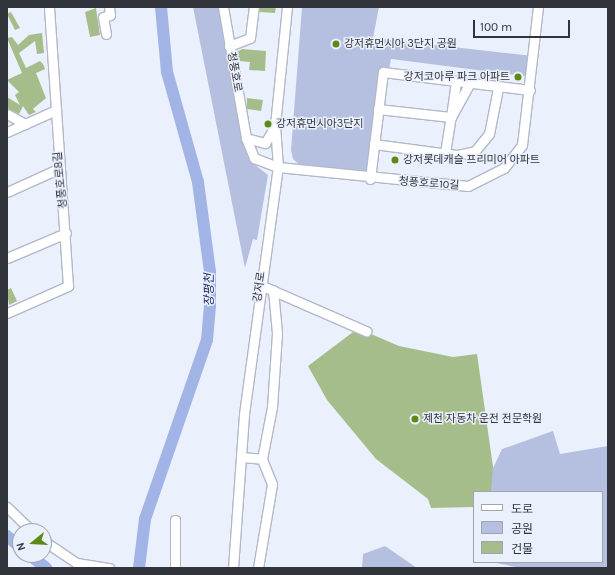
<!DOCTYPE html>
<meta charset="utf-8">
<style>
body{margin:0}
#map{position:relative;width:615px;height:575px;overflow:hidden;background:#ebf0fd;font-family:Karla,"Noto Sans KR",sans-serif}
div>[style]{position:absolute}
.green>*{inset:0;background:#b5c0e1}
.river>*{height:12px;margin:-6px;padding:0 6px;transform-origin:6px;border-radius:6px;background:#a2b3e6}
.building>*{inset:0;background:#a5bd8a}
.roads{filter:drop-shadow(1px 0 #b3b8c8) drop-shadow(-1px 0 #b3b8c8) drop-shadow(0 1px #b3b8c8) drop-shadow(0 -1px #b3b8c8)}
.minor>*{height:9px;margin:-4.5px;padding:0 4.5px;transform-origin:4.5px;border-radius:4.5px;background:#fff}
.dots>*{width:11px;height:11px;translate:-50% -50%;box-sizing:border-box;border:2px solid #ebf0fd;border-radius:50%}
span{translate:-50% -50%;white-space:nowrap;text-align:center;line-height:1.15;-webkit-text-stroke:3px #ebf0fd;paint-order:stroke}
.poi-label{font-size:11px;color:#32343b}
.left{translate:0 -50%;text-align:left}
.right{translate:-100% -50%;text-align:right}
.street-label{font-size:11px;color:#32343b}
.water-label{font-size:12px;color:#1d2964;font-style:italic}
.frame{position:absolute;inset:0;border:8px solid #32343b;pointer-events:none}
.legend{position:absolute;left:473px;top:491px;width:130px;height:72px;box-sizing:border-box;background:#ebf0fd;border:1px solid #a1a5af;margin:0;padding:5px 7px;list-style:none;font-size:12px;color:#32343b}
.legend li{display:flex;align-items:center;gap:8px;height:20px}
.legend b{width:20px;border:1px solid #a1a5af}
.north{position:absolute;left:12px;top:523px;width:40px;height:40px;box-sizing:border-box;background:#ebf0fd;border:1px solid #a1a5af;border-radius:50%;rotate:252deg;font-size:11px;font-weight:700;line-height:16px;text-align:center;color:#32343b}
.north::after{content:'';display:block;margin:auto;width:14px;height:18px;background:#5f8916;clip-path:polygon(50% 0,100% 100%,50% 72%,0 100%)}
.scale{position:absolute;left:473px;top:20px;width:97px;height:18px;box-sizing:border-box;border:2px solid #32343b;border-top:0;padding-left:5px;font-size:12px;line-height:14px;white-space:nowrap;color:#32343b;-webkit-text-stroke:3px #ebf0fd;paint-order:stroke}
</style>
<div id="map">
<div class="green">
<i style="clip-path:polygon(193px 7px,219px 7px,246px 152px,250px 161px,268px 175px,257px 240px,253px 239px,245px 268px)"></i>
<i style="clip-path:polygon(302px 7px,379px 7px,373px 38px,533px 56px,532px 77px,391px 59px,370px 173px,301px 166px,293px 159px,291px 150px)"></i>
<i style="clip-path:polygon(553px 431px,560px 454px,608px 446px,608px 568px,521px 568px,491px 562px,602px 562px,602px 492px,487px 492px,489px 477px,502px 449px)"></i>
<i style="clip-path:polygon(385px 546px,417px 568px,362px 568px,363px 554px)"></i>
</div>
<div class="river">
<i style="left:7px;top:536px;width:17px;rotate:40deg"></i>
<i style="left:30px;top:555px;width:21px;rotate:39deg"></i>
<i style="left:139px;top:568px;width:49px;rotate:-83deg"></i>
<i style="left:145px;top:519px;width:189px;rotate:-70.9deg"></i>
<i style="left:207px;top:340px;width:36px;rotate:-85deg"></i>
<i style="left:210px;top:304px;width:32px;rotate:-90deg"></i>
<i style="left:210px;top:272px;width:91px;rotate:-97.6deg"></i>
<i style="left:198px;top:182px;width:114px;rotate:-105.7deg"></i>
<i style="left:167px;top:72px;width:65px;rotate:-95.3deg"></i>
</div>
<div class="building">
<i style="clip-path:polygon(260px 7px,276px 7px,275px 13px,260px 12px)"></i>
<i style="clip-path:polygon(96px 8px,100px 35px,90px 37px,85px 12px)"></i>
<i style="clip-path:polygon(11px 12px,20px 28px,15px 30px,7px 14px)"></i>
<i style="clip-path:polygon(42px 33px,44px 53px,37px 54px,35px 41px,19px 53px,26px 68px,40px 61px,43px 64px,45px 69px,36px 73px,46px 98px,33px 109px,36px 112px,29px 115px,23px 106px,19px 114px,7px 108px,7px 97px,20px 105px,15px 95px,19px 92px,7px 80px,22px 73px,7px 38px,12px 37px,18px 45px,29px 35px)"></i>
<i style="clip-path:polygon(242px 49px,266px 51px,265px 71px,249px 70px,250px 62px,239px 61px,237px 52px)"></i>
<i style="clip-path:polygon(247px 98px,263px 100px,261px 111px,247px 109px)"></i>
<i style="clip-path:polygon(11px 288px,17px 301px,9px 305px,7px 290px)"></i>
<i style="clip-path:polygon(353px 332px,366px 337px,371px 334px,399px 346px,453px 357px,477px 354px,493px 467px,491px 492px,474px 492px,474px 507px,431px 508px,428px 499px,376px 459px,327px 400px,308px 366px)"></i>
</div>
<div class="roads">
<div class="minor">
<i style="left:223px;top:7px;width:133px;rotate:80deg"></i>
<i style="left:246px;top:138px;width:22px;rotate:68deg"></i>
<i style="left:254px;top:158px;width:26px;rotate:21deg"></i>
<i style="left:278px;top:167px;width:191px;rotate:5.7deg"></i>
<i style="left:468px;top:186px;width:40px;rotate:-26.6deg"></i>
<i style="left:504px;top:168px;width:29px;rotate:-52deg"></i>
<i style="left:522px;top:145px;width:139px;rotate:-83.4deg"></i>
<i style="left:106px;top:34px;width:17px;rotate:-100deg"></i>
<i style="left:103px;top:17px;width:7px;rotate:-16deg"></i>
<i style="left:110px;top:15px;width:8px;rotate:-97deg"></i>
<i style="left:229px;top:46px;width:22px;rotate:-21deg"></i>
<i style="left:250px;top:38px;width:31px;rotate:-83deg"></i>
<i style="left:378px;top:109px;width:73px;rotate:6.3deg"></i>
<i style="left:451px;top:117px;width:35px;rotate:-82deg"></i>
<i style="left:7px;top:114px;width:21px;rotate:29deg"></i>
<i style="left:7px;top:132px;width:54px;rotate:-24.2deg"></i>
<i style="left:246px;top:138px;width:20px;rotate:15deg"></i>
<i style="left:265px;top:143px;width:17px;rotate:-59deg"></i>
<i style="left:374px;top:144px;width:85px;rotate:7.5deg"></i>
<i style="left:458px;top:155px;width:17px;rotate:-13deg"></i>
<i style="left:475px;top:151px;width:22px;rotate:-51deg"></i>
<i style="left:489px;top:134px;width:47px;rotate:-78.9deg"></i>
<i style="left:445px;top:153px;width:36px;rotate:-81deg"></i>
<i style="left:451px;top:117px;width:39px;rotate:-61deg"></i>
<i style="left:370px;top:179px;width:108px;rotate:-83.1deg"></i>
<i style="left:383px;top:72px;width:148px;rotate:7deg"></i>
<i style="left:7px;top:192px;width:58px;rotate:-24.4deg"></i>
<i style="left:7px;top:258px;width:64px;rotate:-23deg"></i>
<i style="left:260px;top:285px;width:116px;rotate:23.5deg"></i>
<i style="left:7px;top:313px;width:67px;rotate:-23.9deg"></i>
<i style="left:68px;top:286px;width:280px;rotate:-93.9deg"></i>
<i style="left:241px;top:457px;width:21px;rotate:5deg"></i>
<i style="left:7px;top:507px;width:35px;rotate:44deg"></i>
<i style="left:175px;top:520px;width:48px;rotate:90deg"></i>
<i style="left:44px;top:541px;width:40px;rotate:34deg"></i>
<i style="left:77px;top:563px;width:33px;rotate:9deg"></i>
<i style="left:233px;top:568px;width:154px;rotate:-85.9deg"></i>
<i style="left:244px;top:414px;width:249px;rotate:-82.2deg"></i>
<i style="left:278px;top:167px;width:42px;rotate:-94.1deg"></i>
<i style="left:275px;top:125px;width:119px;rotate:-84.2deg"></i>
<i style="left:258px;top:568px;width:85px;rotate:-80.5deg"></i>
<i style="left:272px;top:484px;width:27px;rotate:-112deg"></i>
<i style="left:262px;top:459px;width:53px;rotate:-79.1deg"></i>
<i style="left:272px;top:407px;width:74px;rotate:-86.1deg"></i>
<i style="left:277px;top:333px;width:43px;rotate:-95.3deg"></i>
</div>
</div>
<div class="dots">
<i style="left:336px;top:44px;background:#5f8916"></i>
<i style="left:518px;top:77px;background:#5f8916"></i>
<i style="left:268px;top:124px;background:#5f8916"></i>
<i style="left:395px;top:160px;background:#5f8916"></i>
<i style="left:415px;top:419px;background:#5f8916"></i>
</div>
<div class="poi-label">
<span class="left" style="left:344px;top:44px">강저휴먼시아 3단지 공원</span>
<span class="right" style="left:510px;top:77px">강저코아루 파크 아파트</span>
<span class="left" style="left:276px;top:124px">강저휴먼시아3단지</span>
<span class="left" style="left:403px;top:160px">강저롯데캐슬 프리미어 아파트</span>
<span class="left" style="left:423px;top:419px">제천 자동차 운전 전문학원</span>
</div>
<div class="street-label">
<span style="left:234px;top:72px;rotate:80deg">청풍호로</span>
<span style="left:61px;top:180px;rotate:-96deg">청풍호로8길</span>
<span style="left:429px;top:184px;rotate:4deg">청풍호로10길</span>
<span style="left:260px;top:287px;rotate:-82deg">강저로</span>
</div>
<div class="water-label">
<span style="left:210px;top:290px;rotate:-90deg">장평천</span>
</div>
<div class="frame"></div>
<ul class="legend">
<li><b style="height:5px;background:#fff"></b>도로</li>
<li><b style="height:11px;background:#b5c0e1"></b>공원</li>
<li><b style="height:11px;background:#a5bd8a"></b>건물</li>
</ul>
<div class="north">N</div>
<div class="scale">100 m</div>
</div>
